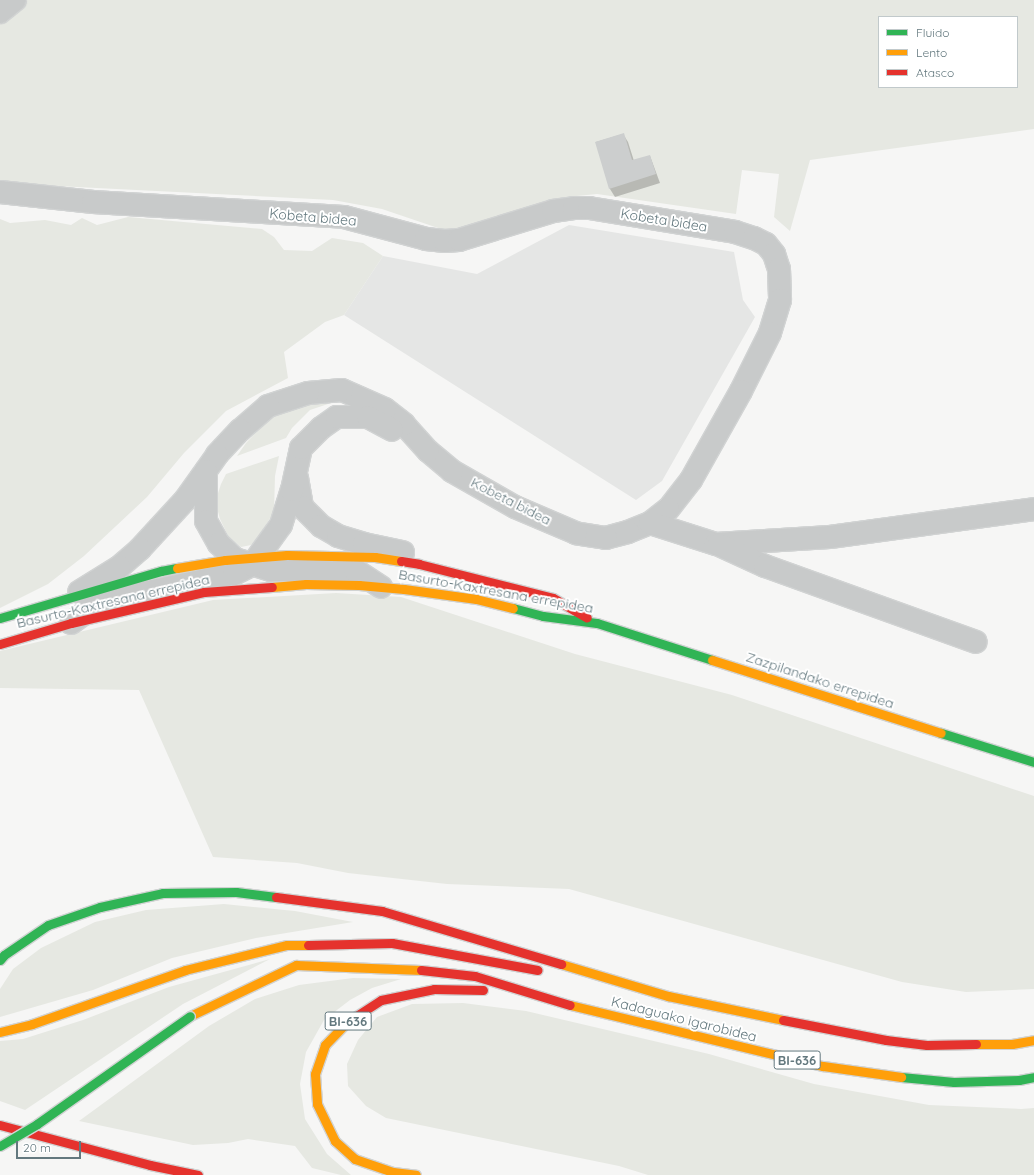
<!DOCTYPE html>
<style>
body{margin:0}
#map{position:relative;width:1034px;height:1175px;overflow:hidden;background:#f6f6f5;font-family:Quicksand,sans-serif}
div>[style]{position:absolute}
.built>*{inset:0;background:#e5e6e5}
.green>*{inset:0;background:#e6e8e2}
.shadow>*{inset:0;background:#0003}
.building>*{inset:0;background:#cccece}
.roads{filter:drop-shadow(1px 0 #d1d3d3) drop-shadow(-1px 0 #d1d3d3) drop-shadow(0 1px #d1d3d3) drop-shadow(0 -1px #d1d3d3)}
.street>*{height:22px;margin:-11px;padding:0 11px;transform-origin:11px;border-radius:11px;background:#c8caca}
.fast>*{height:9px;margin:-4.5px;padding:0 4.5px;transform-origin:4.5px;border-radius:4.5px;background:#30b455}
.slow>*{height:9px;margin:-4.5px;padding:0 4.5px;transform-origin:4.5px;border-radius:4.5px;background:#ff9f0a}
.jam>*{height:9px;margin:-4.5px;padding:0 4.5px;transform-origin:4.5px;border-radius:4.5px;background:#e5322d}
.bridges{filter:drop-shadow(1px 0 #d2d3d3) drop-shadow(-1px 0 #d2d3d3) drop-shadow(0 1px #d2d3d3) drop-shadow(0 -1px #d2d3d3)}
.fast-bridge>*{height:9px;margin:-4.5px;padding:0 4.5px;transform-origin:4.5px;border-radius:4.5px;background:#30b455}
span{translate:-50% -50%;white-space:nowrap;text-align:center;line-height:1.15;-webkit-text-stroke:4px #fff;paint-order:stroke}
.shield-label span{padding:1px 3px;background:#fff;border:1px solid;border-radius:3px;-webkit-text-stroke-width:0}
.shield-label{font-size:13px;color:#63787e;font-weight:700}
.street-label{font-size:14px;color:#63787e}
.legend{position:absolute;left:878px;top:16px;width:140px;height:72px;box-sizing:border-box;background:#fff;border:1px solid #c1c9cb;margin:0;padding:5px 7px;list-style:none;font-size:12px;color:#63787e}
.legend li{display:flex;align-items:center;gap:8px;height:20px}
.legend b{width:20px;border:1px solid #c1c9cb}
.scale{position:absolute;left:16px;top:1141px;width:65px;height:18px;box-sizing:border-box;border:2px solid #63787e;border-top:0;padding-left:5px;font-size:12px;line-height:14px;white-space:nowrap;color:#63787e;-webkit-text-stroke:3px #fff;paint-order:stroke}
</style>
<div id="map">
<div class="built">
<i style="clip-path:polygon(569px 225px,734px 252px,743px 300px,755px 317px,662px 481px,636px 500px,344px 315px,383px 256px,477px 274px)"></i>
</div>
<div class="green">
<i style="clip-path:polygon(evenodd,0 0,1034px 0,1034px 129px,810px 160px,790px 231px,774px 217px,779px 174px,742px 170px,736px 214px,597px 194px,567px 197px,465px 227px,444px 230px,382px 209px,333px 200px,37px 185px,0 180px,0 0,879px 17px,1017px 17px,1017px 87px,879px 87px,879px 17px)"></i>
<i style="clip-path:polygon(128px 217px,262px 229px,274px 237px,284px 250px,312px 251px,332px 238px,363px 243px,383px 256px,344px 315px,325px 322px,284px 352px,288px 378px,226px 411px,184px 453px,147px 497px,84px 556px,48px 584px,0 608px,0 219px,10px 223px,45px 220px,71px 225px,82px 218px,97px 225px)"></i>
<i style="clip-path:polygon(308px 401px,334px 402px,310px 410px,292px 428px,286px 438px,237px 456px,246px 443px,268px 420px,286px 408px)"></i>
<i style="clip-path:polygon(279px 456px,275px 476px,274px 512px,256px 541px,251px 545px,241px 547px,229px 538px,220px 519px,217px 508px,217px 496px,221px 484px,226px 474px)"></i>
<i style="clip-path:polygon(336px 593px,401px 597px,575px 654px,732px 695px,1034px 796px,1034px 989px,966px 992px,902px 982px,569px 889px,447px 884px,348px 873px,297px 863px,213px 857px,139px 690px,0 688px,0 651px,213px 600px)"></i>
<i style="clip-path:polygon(224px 904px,295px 911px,353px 922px,256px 938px,172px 958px,93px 990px,0 1017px,0 989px,13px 969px,41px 948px,95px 922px,146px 910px)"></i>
<i style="clip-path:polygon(270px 959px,183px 1004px,25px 1110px,0 1101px,0 1041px,23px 1039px,83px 1020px,169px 987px)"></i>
<i style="clip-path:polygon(353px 978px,401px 979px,372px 988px,350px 1000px,324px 1020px,306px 1052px,300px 1084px,305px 1119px,327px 1154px,351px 1175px,341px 1175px,312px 1168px,295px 1146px,248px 1139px,228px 1143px,193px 1145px,79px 1121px,209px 1026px,255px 999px,299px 985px)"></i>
<i style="clip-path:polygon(463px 1003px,526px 1011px,709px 1054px,814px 1084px,929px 1105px,1021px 1109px,1034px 1108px,1034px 1175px,648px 1175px,619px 1166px,386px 1118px,366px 1106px,348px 1086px,347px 1064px,358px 1040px,377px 1017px,412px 1004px)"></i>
</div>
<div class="shadow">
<i style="clip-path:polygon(623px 134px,628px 142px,634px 161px,650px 156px,660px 183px,615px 197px,610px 189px,596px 142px)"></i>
</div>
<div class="building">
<i style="clip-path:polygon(624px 133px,632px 160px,650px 155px,656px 174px,609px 189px,595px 142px)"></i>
</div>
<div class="roads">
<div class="street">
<i style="left:0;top:12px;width:19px;rotate:-39deg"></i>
<i style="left:0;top:192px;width:94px;rotate:6.1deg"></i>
<i style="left:93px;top:202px;width:251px;rotate:3.4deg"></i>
<i style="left:344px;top:217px;width:85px;rotate:15deg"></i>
<i style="left:426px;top:239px;width:19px;rotate:6deg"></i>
<i style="left:445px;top:241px;width:14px;rotate:-4deg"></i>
<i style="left:459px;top:240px;width:98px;rotate:-17.1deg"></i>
<i style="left:553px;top:211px;width:21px;rotate:-8deg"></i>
<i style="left:574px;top:208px;width:15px"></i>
<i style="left:589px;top:208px;width:148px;rotate:9.3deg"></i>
<i style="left:735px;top:232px;width:20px;rotate:18deg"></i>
<i style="left:754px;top:238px;width:13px;rotate:27deg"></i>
<i style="left:766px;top:244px;width:13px;rotate:51deg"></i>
<i style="left:774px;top:254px;width:16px;rotate:72deg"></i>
<i style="left:779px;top:269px;width:31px;rotate:88deg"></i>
<i style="left:780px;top:300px;width:34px;rotate:107deg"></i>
<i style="left:770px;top:333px;width:65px;rotate:116.6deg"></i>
<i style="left:741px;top:391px;width:102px;rotate:119.3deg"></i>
<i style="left:691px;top:480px;width:37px;rotate:128deg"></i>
<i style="left:668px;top:509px;width:23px;rotate:142deg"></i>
<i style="left:650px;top:523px;width:24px;rotate:158deg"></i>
<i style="left:628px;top:532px;width:23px;rotate:165deg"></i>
<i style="left:606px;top:538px;width:30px;rotate:-171deg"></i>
<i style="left:576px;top:533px;width:66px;rotate:-156.9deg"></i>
<i style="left:515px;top:507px;width:73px;rotate:-150.3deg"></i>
<i style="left:452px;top:471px;width:31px;rotate:-140deg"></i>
<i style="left:428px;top:451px;width:36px;rotate:-132deg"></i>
<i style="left:404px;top:424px;width:24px;rotate:-142deg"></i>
<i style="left:385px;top:409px;width:47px;rotate:-156.2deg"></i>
<i style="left:342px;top:390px;width:34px;rotate:175deg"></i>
<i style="left:308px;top:393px;width:42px;rotate:162deg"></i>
<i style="left:268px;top:406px;width:37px;rotate:139deg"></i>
<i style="left:240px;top:430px;width:34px;rotate:133deg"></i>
<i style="left:217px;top:455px;width:55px;rotate:125.4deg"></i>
<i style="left:185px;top:500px;width:67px;rotate:132.6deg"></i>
<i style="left:140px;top:549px;width:28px;rotate:139deg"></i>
<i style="left:119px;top:567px;width:47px;rotate:148deg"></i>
<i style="left:206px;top:471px;width:50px;rotate:90deg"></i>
<i style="left:206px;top:521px;width:26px;rotate:61deg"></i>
<i style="left:219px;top:544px;width:22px;rotate:43deg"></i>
<i style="left:235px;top:559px;width:38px;rotate:17deg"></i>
<i style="left:271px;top:570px;width:84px"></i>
<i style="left:355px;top:570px;width:31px;rotate:33deg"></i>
<i style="left:297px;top:478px;width:29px;rotate:80deg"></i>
<i style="left:302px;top:507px;width:27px;rotate:45deg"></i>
<i style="left:321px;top:526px;width:20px;rotate:30deg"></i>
<i style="left:338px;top:536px;width:27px;rotate:17deg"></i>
<i style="left:364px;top:544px;width:40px;rotate:12deg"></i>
<i style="left:650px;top:523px;width:69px;rotate:17.7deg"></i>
<i style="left:716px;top:544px;width:114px;rotate:-3.5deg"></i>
<i style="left:830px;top:537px;width:206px;rotate:-7.8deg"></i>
<i style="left:719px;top:545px;width:51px;rotate:24.5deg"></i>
<i style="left:765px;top:566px;width:224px;rotate:19.8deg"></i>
<i style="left:71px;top:623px;width:36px;rotate:-36deg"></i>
<i style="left:100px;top:602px;width:137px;rotate:-11.8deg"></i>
<i style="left:234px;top:574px;width:20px;rotate:-27deg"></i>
<i style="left:252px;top:565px;width:49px;rotate:-54.1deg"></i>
<i style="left:281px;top:525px;width:37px;rotate:-73deg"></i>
<i style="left:292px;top:490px;width:43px;rotate:-77.9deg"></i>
<i style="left:301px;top:448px;width:28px;rotate:-45deg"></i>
<i style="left:321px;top:428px;width:19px;rotate:-35deg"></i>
<i style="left:337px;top:417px;width:31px"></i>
<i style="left:368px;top:417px;width:27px;rotate:28deg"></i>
</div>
<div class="fast">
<i style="left:513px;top:608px;width:31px;rotate:15deg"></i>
<i style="left:543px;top:616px;width:54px;rotate:7.4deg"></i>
<i style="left:597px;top:623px;width:121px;rotate:17.8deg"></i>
<i style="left:0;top:618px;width:168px;rotate:-16.3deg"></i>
<i style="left:161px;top:571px;width:16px;rotate:-11deg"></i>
<i style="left:941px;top:733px;width:97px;rotate:17.3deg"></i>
<i style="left:0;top:960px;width:6px;rotate:-51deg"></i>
<i style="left:4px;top:955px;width:53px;rotate:-34.3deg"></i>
<i style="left:48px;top:925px;width:55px;rotate:-19.1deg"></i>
<i style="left:100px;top:907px;width:65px;rotate:-12.5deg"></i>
<i style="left:163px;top:893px;width:73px;rotate:-0.8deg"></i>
<i style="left:236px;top:892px;width:40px;rotate:7.1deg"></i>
<i style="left:901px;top:1077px;width:53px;rotate:5.4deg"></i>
<i style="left:954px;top:1082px;width:65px;rotate:-1.8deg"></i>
<i style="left:1019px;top:1080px;width:15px;rotate:-11deg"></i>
</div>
<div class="slow">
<i style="left:177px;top:568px;width:49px;rotate:-9.5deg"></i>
<i style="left:225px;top:560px;width:62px;rotate:-4.6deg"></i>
<i style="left:287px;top:555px;width:88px;rotate:1.3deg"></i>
<i style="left:375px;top:557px;width:26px;rotate:9deg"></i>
<i style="left:272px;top:587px;width:34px;rotate:-5deg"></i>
<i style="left:306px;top:584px;width:53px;rotate:1.1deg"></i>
<i style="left:359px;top:585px;width:45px;rotate:5.1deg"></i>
<i style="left:404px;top:589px;width:73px;rotate:7.9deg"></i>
<i style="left:476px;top:599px;width:38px;rotate:14deg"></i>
<i style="left:712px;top:660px;width:240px;rotate:17.7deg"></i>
<i style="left:561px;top:964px;width:112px;rotate:16.7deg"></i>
<i style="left:668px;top:996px;width:117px;rotate:11.8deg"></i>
<i style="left:570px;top:1005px;width:260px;rotate:13.6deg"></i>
<i style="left:823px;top:1066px;width:79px;rotate:8deg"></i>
<i style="left:190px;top:1016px;width:118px;rotate:-25.7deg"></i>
<i style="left:296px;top:965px;width:125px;rotate:2.3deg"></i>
<i style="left:347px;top:1022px;width:32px;rotate:134deg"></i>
<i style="left:325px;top:1045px;width:31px;rotate:109deg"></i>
<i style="left:315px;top:1074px;width:30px;rotate:86deg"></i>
<i style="left:317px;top:1104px;width:41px;rotate:64.1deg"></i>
<i style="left:335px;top:1141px;width:27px;rotate:42deg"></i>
<i style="left:355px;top:1159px;width:40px;rotate:18.9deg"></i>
<i style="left:393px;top:1172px;width:23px;rotate:7deg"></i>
<i style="left:0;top:1032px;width:33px;rotate:-14deg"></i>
<i style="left:32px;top:1024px;width:162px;rotate:-19.4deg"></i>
<i style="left:185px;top:970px;width:105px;rotate:-13.8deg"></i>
<i style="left:287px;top:945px;width:21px"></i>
<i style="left:976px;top:1044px;width:36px"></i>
<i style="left:1012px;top:1044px;width:22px;rotate:-10deg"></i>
</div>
<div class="jam">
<i style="left:401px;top:561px;width:18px;rotate:9deg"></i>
<i style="left:419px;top:564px;width:138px;rotate:14.2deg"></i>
<i style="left:553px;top:598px;width:39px;rotate:30deg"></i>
<i style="left:0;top:644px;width:74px;rotate:-16.5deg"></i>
<i style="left:71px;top:623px;width:137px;rotate:-13.1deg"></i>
<i style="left:204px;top:592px;width:68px;rotate:-4.2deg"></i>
<i style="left:276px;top:897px;width:107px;rotate:7.5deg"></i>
<i style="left:382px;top:911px;width:187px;rotate:16.5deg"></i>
<i style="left:308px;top:945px;width:84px;rotate:-1.4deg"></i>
<i style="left:392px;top:943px;width:148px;rotate:10.5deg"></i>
<i style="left:421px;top:970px;width:54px;rotate:6.3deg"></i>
<i style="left:475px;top:976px;width:99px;rotate:17deg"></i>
<i style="left:783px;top:1020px;width:105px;rotate:11deg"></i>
<i style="left:886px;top:1040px;width:41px;rotate:7deg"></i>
<i style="left:927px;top:1045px;width:49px;rotate:-1.2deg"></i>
<i style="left:347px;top:1022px;width:40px;rotate:-32.9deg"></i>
<i style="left:381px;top:1000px;width:54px;rotate:-11.7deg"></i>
<i style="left:434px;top:989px;width:49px;rotate:1.2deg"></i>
<i style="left:0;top:1125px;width:155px;rotate:14.9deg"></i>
<i style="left:150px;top:1165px;width:49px;rotate:11.8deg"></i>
</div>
</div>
<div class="bridges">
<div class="fast-bridge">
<i style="left:0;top:1146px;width:43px;rotate:-30.7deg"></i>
<i style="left:37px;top:1124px;width:187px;rotate:-35.2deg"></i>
</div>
</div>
<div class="shield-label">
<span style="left:348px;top:1021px">BI-636</span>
<span style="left:797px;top:1060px">BI-636</span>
</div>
<div class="street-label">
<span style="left:313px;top:217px;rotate:5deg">Kobeta bidea</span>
<span style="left:664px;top:220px;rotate:9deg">Kobeta bidea</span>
<span style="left:511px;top:501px;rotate:27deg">Kobeta bidea</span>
<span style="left:496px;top:591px;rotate:10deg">Basurto-Kaxtresana errepidea</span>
<span style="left:113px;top:601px;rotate:-13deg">Basurto-Kaxtresana errepidea</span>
<span style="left:820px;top:680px;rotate:18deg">Zazpilandako errepidea</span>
<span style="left:684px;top:1019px;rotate:14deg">Kadaguako igarobidea</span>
</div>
<ul class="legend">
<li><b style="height:5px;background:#30b455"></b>Fluido</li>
<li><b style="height:5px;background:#ff9f0a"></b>Lento</li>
<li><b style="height:5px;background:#e5322d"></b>Atasco</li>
</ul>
<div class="scale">20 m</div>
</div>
